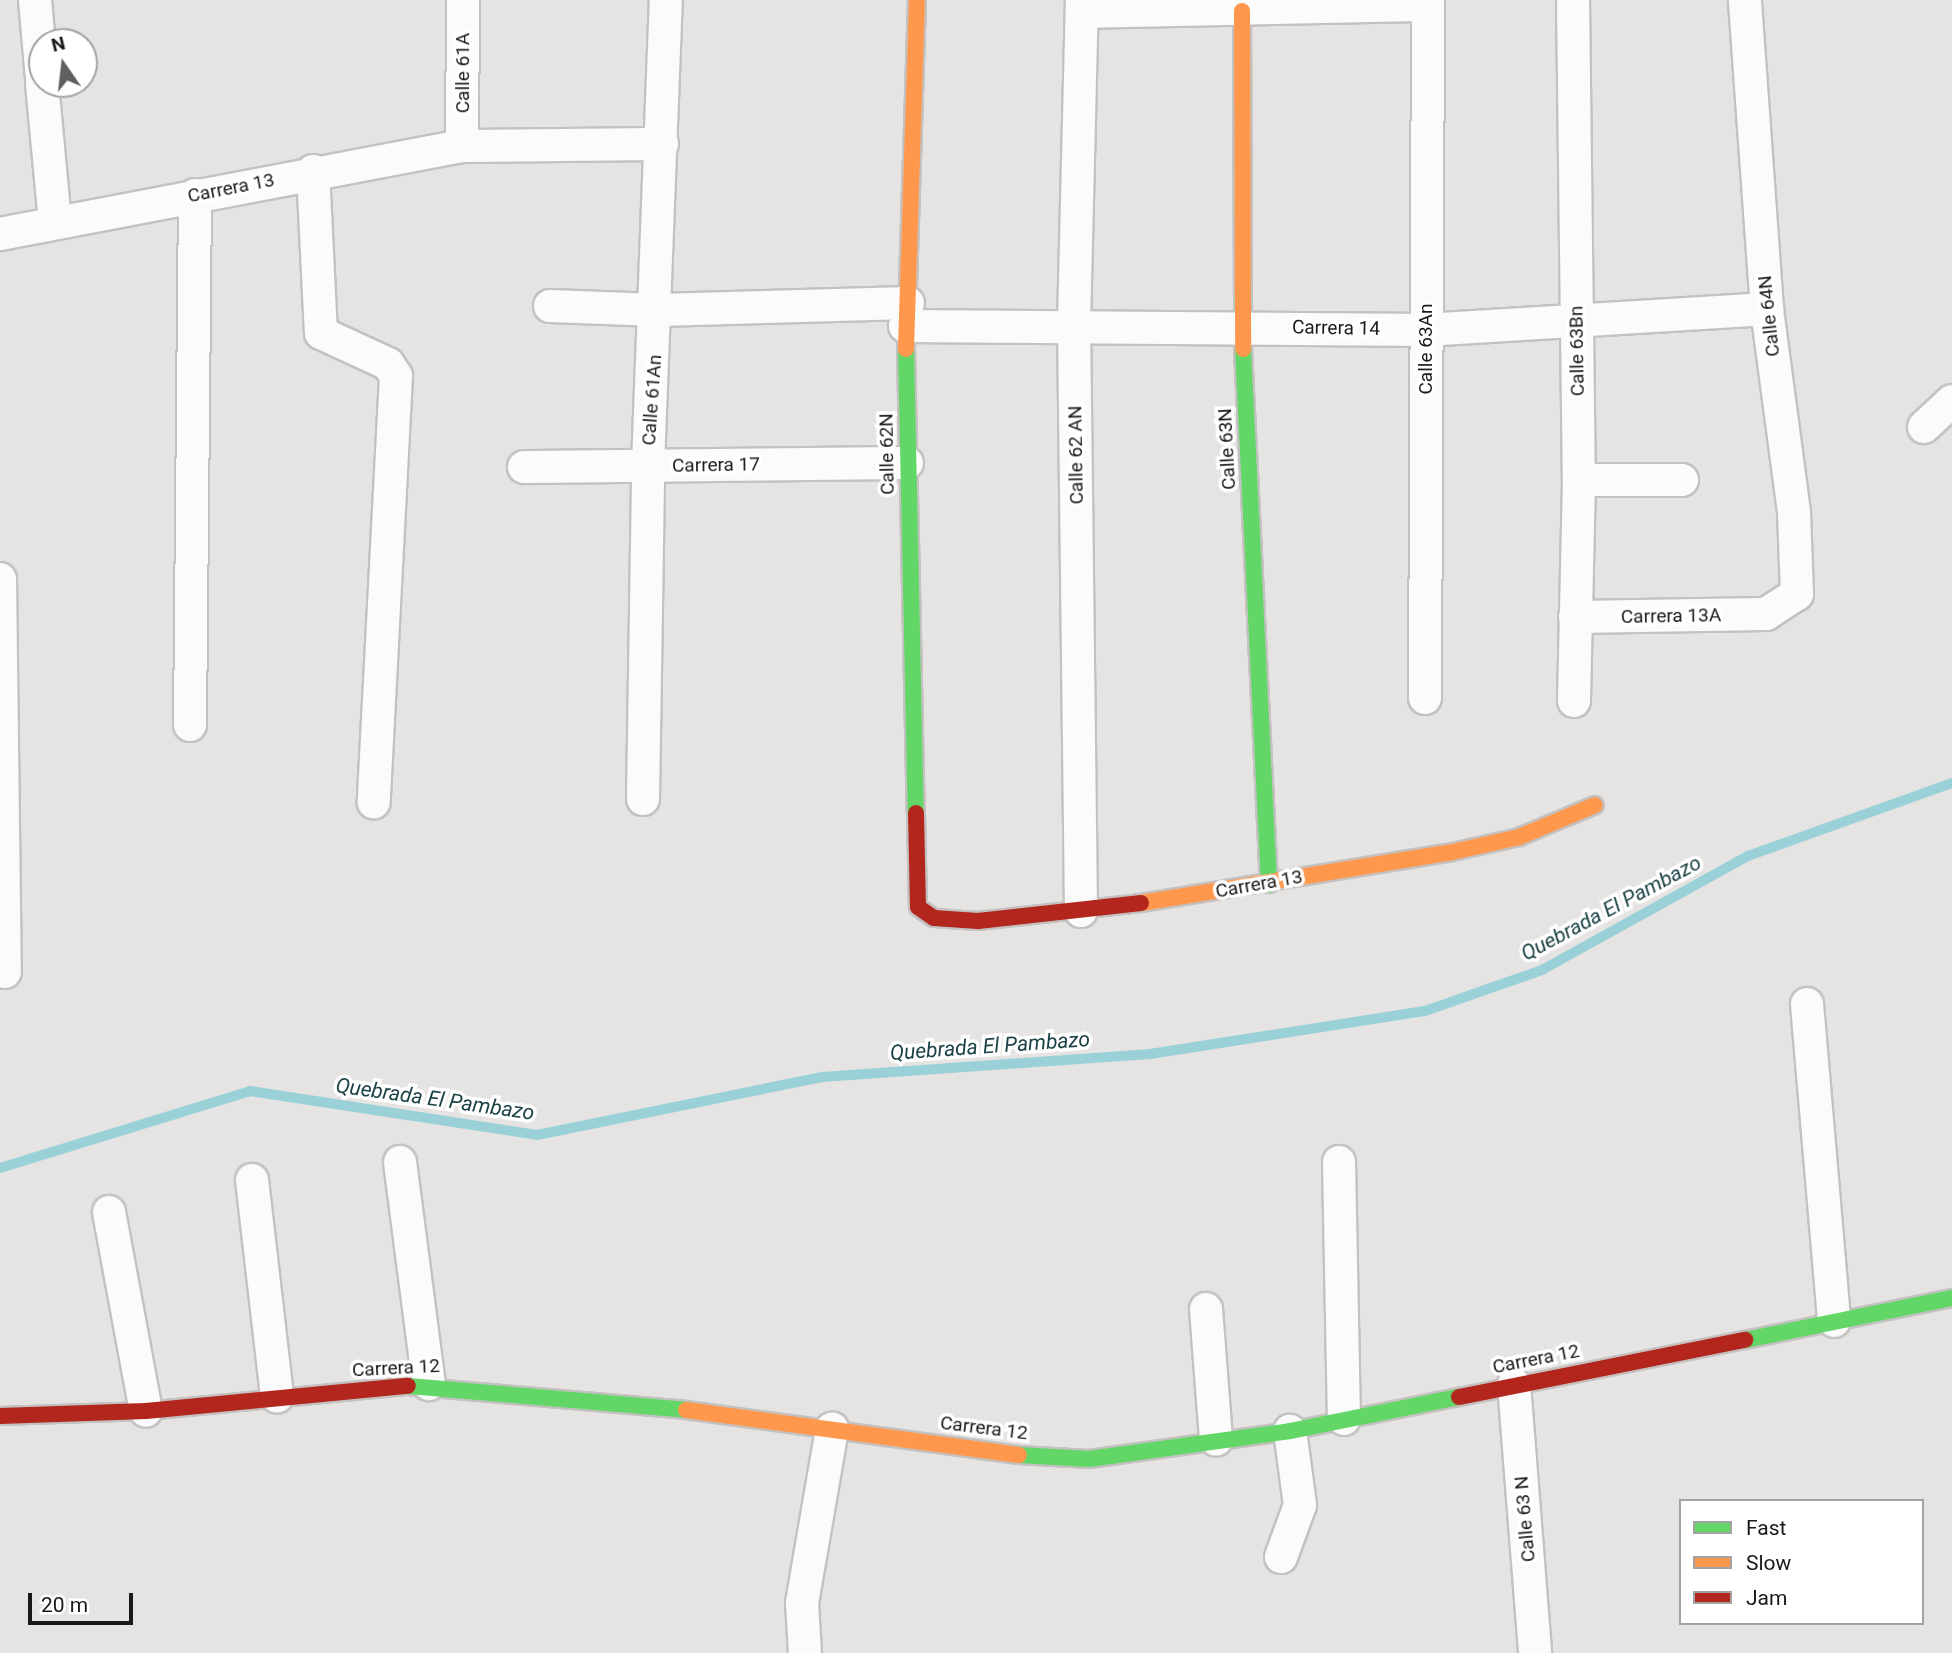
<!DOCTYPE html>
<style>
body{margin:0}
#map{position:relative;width:1952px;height:1653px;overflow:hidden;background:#e6e4e2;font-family:Roboto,sans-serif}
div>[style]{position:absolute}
.stream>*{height:10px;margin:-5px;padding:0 5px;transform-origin:5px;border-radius:5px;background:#9ad1d8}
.roads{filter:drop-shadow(2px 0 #c4c2c1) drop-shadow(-2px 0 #c4c2c1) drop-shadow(0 2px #c4c2c1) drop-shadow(0 -2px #c4c2c1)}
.street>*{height:32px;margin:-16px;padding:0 16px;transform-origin:16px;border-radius:16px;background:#fbfbfb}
.fast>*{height:16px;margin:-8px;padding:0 8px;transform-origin:8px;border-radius:8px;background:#63d668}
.slow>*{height:16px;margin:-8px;padding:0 8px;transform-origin:8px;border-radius:8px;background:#ff974d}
.jam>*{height:16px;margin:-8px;padding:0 8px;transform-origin:8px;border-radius:8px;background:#b3261e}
span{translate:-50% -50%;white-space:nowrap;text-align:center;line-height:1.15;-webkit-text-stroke:7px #fff;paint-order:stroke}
.street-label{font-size:19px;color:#1b1918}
.water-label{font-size:21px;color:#1b4246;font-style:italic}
.legend{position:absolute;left:1679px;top:1499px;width:245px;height:126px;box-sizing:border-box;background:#fff;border:2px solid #a4a3a3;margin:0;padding:9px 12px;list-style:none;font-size:21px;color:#1b1918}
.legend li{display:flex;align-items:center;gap:14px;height:35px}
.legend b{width:35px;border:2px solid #a4a3a3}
.north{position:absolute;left:28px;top:28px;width:70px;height:70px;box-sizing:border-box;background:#fff;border:2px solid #a4a3a3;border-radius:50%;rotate:346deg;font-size:19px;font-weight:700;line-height:28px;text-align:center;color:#1b1918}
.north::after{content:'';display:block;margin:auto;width:24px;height:32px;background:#62605f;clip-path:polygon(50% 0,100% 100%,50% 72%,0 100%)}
.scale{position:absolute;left:28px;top:1593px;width:105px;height:32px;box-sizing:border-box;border:4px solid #1b1918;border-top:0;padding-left:9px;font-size:21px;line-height:24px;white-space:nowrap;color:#1b1918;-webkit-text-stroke:5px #fff;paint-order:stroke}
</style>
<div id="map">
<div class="stream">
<div style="left:0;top:1168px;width:262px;rotate:-17.1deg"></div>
<div style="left:250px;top:1091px;width:290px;rotate:8.7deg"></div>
<div style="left:537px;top:1135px;width:291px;rotate:-11.5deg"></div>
<div style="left:822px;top:1077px;width:329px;rotate:-4deg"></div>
<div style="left:1150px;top:1054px;width:278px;rotate:-8.9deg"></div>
<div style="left:1425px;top:1011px;width:124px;rotate:-19.3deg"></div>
<div style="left:1542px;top:970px;width:235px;rotate:-29deg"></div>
<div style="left:1748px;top:856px;width:217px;rotate:-19.7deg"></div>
</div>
<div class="roads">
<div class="street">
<div style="left:35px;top:0;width:79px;rotate:84.9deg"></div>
<div style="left:1573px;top:0;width:480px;rotate:89.3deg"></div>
<div style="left:1579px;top:480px;width:221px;rotate:91.3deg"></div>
<div style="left:1082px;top:12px;width:346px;rotate:-1.2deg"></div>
<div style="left:42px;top:84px;width:139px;rotate:84.6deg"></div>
<div style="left:462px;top:146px;width:146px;rotate:-89.6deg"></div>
<div style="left:313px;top:171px;width:162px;rotate:87.2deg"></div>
<div style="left:321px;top:333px;width:74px;rotate:24.8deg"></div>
<div style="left:388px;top:364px;width:14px;rotate:56deg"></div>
<div style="left:396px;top:376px;width:427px;rotate:93deg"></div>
<div style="left:0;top:234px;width:470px;rotate:-10.8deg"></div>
<div style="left:462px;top:146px;width:200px;rotate:-0.6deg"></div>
<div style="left:550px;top:306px;width:108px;rotate:2.1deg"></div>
<div style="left:658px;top:310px;width:250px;rotate:-1.6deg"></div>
<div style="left:905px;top:326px;width:520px;rotate:0.44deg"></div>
<div style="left:1425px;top:330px;width:343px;rotate:-3.5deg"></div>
<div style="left:1924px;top:427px;width:38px;rotate:-43deg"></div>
<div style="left:524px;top:467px;width:383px;rotate:-0.6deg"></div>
<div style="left:1579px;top:480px;width:103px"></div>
<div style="left:0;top:579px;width:393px;rotate:89.3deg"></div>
<div style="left:1575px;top:617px;width:191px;rotate:-0.9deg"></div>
<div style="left:1766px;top:614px;width:37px;rotate:-33deg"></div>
<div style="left:1797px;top:594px;width:82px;rotate:-92.1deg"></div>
<div style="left:1794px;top:512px;width:205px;rotate:-97.6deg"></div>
<div style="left:1767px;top:309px;width:310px;rotate:-94.1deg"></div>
<div style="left:1425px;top:698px;width:698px;rotate:-89.75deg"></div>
<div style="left:190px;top:725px;width:530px;rotate:-89.46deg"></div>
<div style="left:643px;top:799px;width:334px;rotate:-89.1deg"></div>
<div style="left:648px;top:465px;width:465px;rotate:-87.8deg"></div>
<div style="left:1081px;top:911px;width:587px;rotate:-90.68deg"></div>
<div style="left:1074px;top:324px;width:324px;rotate:-88.6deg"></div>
<div style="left:1807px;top:1004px;width:318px;rotate:85.1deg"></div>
<div style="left:400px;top:1162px;width:224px;rotate:82.6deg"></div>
<div style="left:1339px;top:1162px;width:257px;rotate:88.9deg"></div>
<div style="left:252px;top:1180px;width:218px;rotate:83.4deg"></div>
<div style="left:109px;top:1212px;width:202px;rotate:79.5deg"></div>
<div style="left:1206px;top:1309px;width:131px;rotate:85.6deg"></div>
<div style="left:1514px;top:1384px;width:270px;rotate:85.5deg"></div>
<div style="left:1281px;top:1557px;width:55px;rotate:-69.9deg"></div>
<div style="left:1300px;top:1505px;width:75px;rotate:-97.7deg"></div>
<div style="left:805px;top:1653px;width:50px;rotate:-93.4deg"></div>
<div style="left:802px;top:1603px;width:177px;rotate:-80.2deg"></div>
</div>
<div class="fast">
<div style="left:906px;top:349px;width:464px;rotate:88.8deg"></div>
<div style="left:1243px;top:349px;width:536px;rotate:87.22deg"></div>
<div style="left:1745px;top:1340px;width:211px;rotate:-11.5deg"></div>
<div style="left:408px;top:1386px;width:279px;rotate:4.9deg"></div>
<div style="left:1019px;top:1455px;width:70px;rotate:3.3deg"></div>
<div style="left:1089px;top:1459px;width:203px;rotate:-7.9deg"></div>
<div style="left:1290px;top:1431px;width:172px;rotate:-11.4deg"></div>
</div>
<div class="slow">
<div style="left:1242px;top:11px;width:338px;rotate:89.8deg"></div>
<div style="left:906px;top:349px;width:349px;rotate:-88.2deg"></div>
<div style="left:1141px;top:903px;width:311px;rotate:-9.3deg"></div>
<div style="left:1448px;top:853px;width:73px;rotate:-12.7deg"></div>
<div style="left:1519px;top:837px;width:82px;rotate:-22.8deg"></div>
<div style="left:686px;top:1410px;width:336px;rotate:7.7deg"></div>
</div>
<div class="jam">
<div style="left:916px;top:813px;width:94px;rotate:88.8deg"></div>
<div style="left:918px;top:907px;width:19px;rotate:35deg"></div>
<div style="left:934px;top:918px;width:44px;rotate:3.9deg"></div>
<div style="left:978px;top:921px;width:164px;rotate:-6.3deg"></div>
<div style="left:1459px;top:1397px;width:292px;rotate:-11.3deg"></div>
<div style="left:0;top:1416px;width:146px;rotate:-2deg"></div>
<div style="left:146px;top:1411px;width:263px;rotate:-5.5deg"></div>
</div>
</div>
<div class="street-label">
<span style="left:463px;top:73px;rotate:-90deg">Calle 61A</span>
<span style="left:231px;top:188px;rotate:-11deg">Carrera 13</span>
<span style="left:1769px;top:316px;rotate:-96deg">Calle 64N</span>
<span style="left:1336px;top:328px;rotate:1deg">Carrera 14</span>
<span style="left:1426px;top:349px;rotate:-90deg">Calle 63An</span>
<span style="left:1577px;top:351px;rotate:-91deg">Calle 63Bn</span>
<span style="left:652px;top:400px;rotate:-86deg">Calle 61An</span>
<span style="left:1227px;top:449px;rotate:-93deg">Calle 63N</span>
<span style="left:887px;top:454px;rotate:-91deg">Calle 62N</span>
<span style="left:1076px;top:455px;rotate:-91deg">Calle 62 AN</span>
<span style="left:716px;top:465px;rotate:-1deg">Carrera 17</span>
<span style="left:1671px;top:616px;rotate:-1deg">Carrera 13A</span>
<span style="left:1259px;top:884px;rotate:-10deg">Carrera 13</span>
<span style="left:1536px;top:1359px;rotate:-11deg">Carrera 12</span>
<span style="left:396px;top:1368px;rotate:-3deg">Carrera 12</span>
<span style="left:984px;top:1428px;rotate:7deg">Carrera 12</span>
<span style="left:1525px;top:1519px;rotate:-95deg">Calle 63 N</span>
</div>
<div class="water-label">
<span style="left:1611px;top:908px;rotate:-28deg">Quebrada El Pambazo</span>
<span style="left:990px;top:1046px;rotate:-4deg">Quebrada El Pambazo</span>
<span style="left:435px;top:1099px;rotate:8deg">Quebrada El Pambazo</span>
</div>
<ul class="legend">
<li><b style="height:9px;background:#63d668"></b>Fast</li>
<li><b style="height:9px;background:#ff974d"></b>Slow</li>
<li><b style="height:9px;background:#b3261e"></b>Jam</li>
</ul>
<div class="north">N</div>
<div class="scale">20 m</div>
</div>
